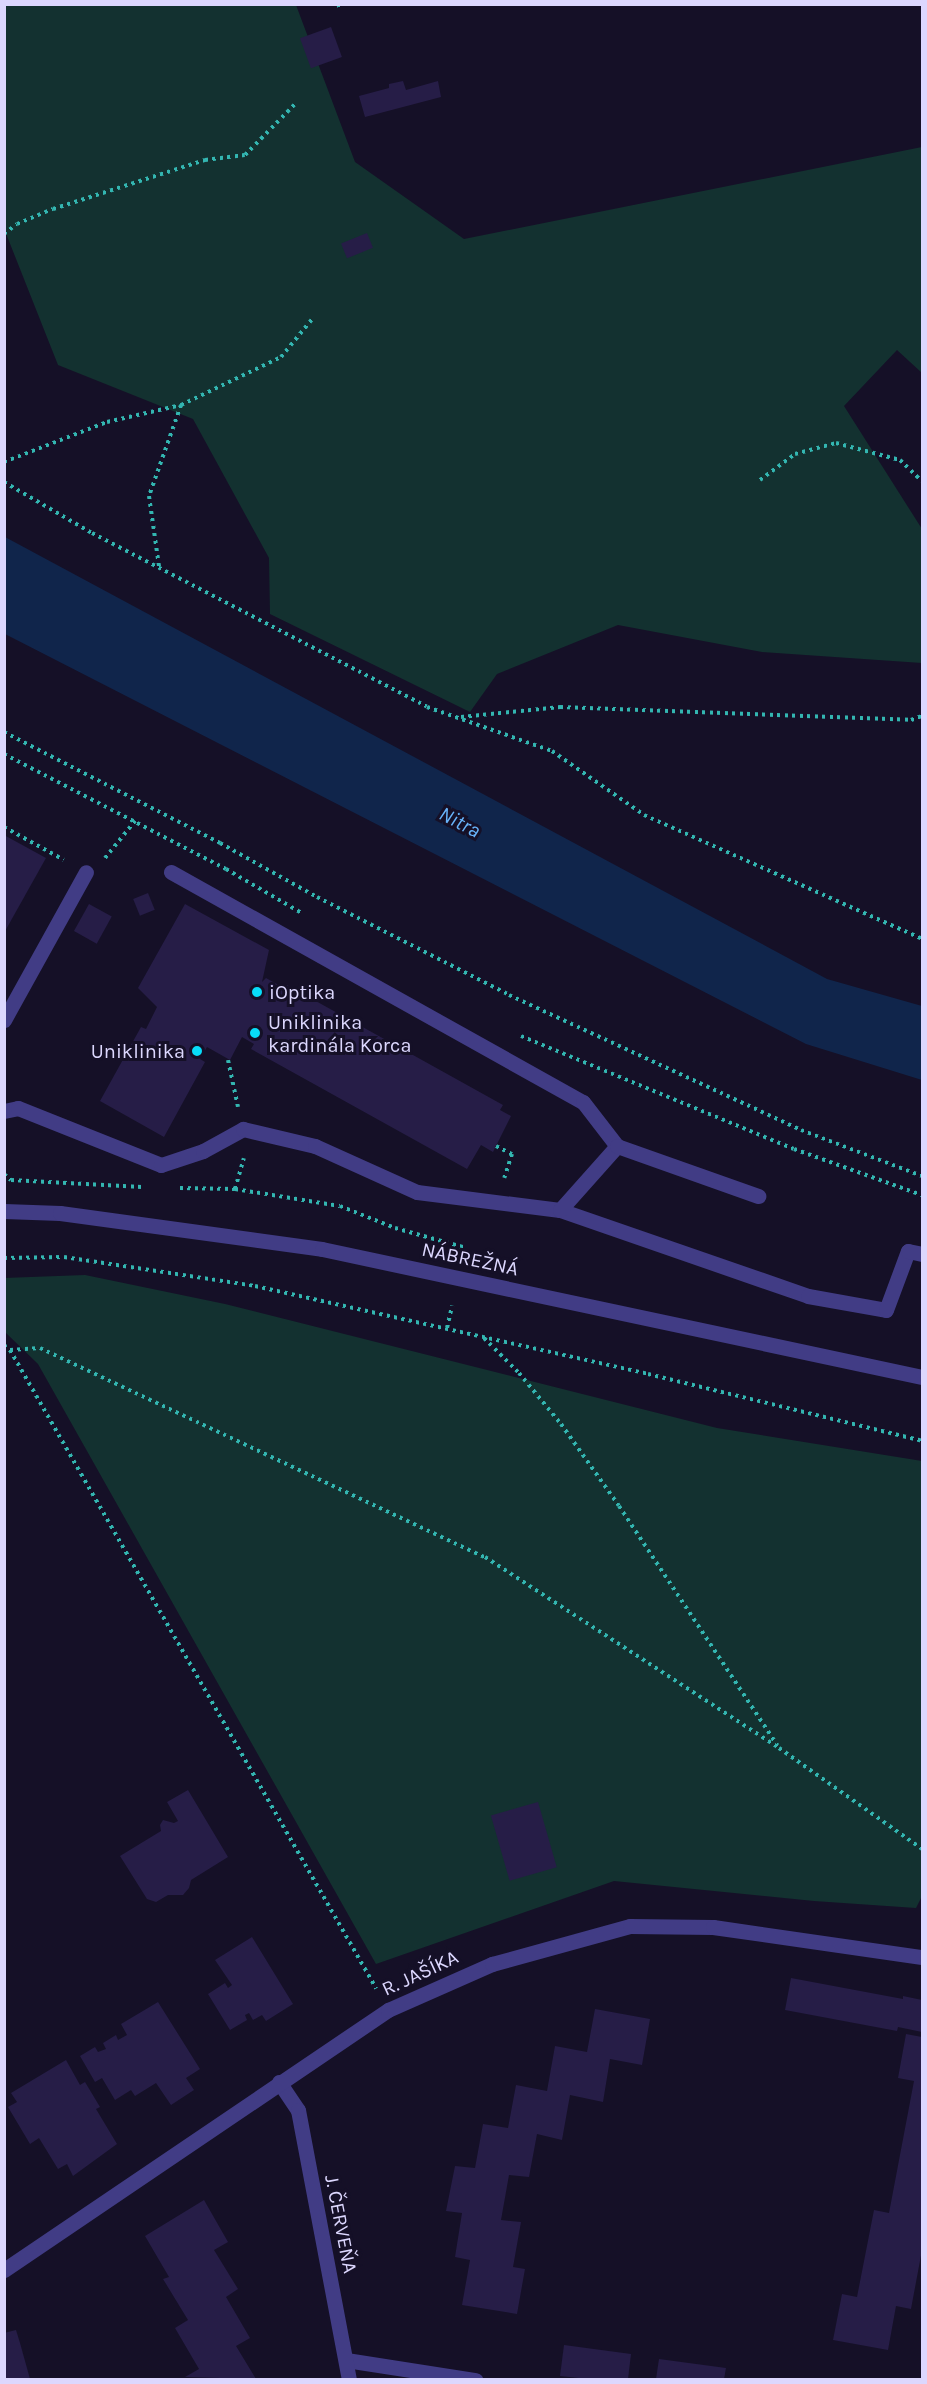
<!DOCTYPE html>
<meta charset="utf-8">
<style>
body{margin:0}
#map{position:relative;width:927px;height:2384px;overflow:hidden;background:#151027;font-family:Karla,sans-serif}
div>[style]{position:absolute}
.green>*{inset:0;background:#133130}
.water>*{inset:0;background:#10254b}
.building>*{inset:0;background:#261d47;transform-origin:0 0}
.path>*{height:4px;margin-top:-2px;transform-origin:0;background:repeating-linear-gradient(90deg,#33b6b1 0 3px,transparent 0 7.5px)}
.service>*{height:15px;margin:-7.5px;padding:0 7.5px;transform-origin:7.5px;border-radius:7.5px;background:#413c85}
.minor>*{height:15px;margin:-7.5px;padding:0 7.5px;transform-origin:7.5px;border-radius:7.5px;background:#413c85}
.dots>*{width:16px;height:16px;translate:-50% -50%;box-sizing:border-box;border:3px solid #151027;border-radius:50%}
span{translate:-50% -50%;white-space:nowrap;text-align:center;line-height:1.15;-webkit-text-stroke:6px #151027;paint-order:stroke}
.poi-label{font-size:20px;color:#dcd7fe}
.left{translate:0 -50%;text-align:left}
.right{translate:-100% -50%;text-align:right}
.street-label{font-size:20px;color:#dcd7fe}
.water-label{font-size:21px;color:#68b4fb;font-style:italic}
.frame{position:absolute;inset:0;border:6px solid #dcd7fe;pointer-events:none}
</style>
<div id="map">
<div class="green">
<div style="clip-path:polygon(5px 5px,296px 5px,355px 162px,464px 239px,922px 147px,922px 373px,897px 350px,844px 406px,922px 529px,922px 663px,762px 652px,618px 625px,497px 674px,470px 712px,270px 614px,269px 558px,193px 419px,58px 365px,5px 231px)"></div>
<div style="clip-path:polygon(85px 1275px,225px 1304px,717px 1428px,922px 1461px,922px 1896px,916px 1908px,814px 1901px,614px 1881px,376px 1964px,38px 1364px,5px 1332px,4px 1278px)"></div>
</div>
<div class="water">
<div style="clip-path:polygon(5px 537px,827px 979px,922px 1006px,922px 1080px,806px 1044px,5px 634px)"></div>
</div>
<div class="building">
<div style="left:331px;top:27px;width:32px;height:33px;rotate:70deg"></div>
<div style="clip-path:polygon(403px 81px,406px 90px,438px 81px,441px 97px,365px 117px,359px 96px,389px 88px,389px 84px)"></div>
<div style="left:367px;top:233px;width:16px;height:28px;rotate:68deg"></div>
<div style="clip-path:polygon(4px 835px,46px 858px,4px 933px)"></div>
<div style="left:148px;top:893px;width:18px;height:16px;rotate:68deg"></div>
<div style="left:89px;top:904px;width:26px;height:31px;rotate:29deg"></div>
<div style="clip-path:polygon(185px 904px,269px 950px,262px 982px,266px 978px,284px 988px,287px 985px,503px 1105px,500px 1110px,511px 1116px,493px 1152px,481px 1145px,467px 1169px,251px 1049px,254px 1044px,242px 1037px,230px 1060px,207px 1047px,200px 1059px,205px 1062px,164px 1137px,100px 1101px,141px 1027px,146px 1029px,157px 1007px,138px 988px)"></div>
<div style="clip-path:polygon(188px 1790px,228px 1857px,191px 1880px,189px 1888px,183px 1895px,168px 1895px,156px 1902px,147px 1899px,120px 1856px,161px 1831px,160px 1825px,163px 1820px,174px 1823px,178px 1821px,167px 1802px)"></div>
<div style="left:538px;top:1802px;width:68px;height:49px;rotate:74deg"></div>
<div style="clip-path:polygon(252px 1937px,293px 2004px,266px 2021px,262px 2015px,253px 2020px,249px 2013px,245px 2015px,247px 2020px,230px 2030px,208px 1994px,225px 1983px,228px 1988px,232px 1985px,215px 1960px)"></div>
<div style="clip-path:polygon(791px 1978px,903px 1999px,903px 1996px,922px 2000px,922px 2032px,898px 2027px,897px 2031px,785px 2010px)"></div>
<div style="clip-path:polygon(158px 2002px,200px 2069px,186px 2078px,194px 2090px,171px 2105px,156px 2083px,135px 2096px,131px 2090px,115px 2100px,102px 2078px,95px 2082px,80px 2056px,95px 2047px,98px 2052px,106px 2049px,103px 2043px,116px 2035px,118px 2040px,127px 2035px,121px 2024px)"></div>
<div style="clip-path:polygon(595px 2009px,650px 2019px,642px 2065px,610px 2059px,603px 2102px,570px 2095px,562px 2140px,537px 2134px,529px 2177px,509px 2175px,501px 2220px,521px 2222px,513px 2267px,525px 2269px,517px 2314px,462px 2305px,470px 2260px,455px 2257px,462px 2213px,446px 2211px,455px 2166px,475px 2168px,483px 2124px,508px 2128px,516px 2085px,547px 2091px,555px 2046px,587px 2052px)"></div>
<div style="clip-path:polygon(906px 2034px,922px 2037px,922px 2250px,911px 2309px,896px 2306px,888px 2350px,833px 2340px,842px 2294px,857px 2297px,874px 2210px,889px 2213px,914px 2081px,898px 2078px)"></div>
<div style="clip-path:polygon(66px 2060px,80px 2085px,85px 2082px,100px 2107px,96px 2109px,117px 2144px,73px 2176px,67px 2164px,58px 2169px,39px 2138px,30px 2144px,8px 2107px,17px 2102px,11px 2093px)"></div>
<div style="clip-path:polygon(204px 2200px,228px 2242px,214px 2250px,238px 2289px,226px 2297px,250px 2338px,236px 2346px,256px 2379px,185px 2377px,199px 2369px,175px 2328px,188px 2320px,163px 2279px,169px 2277px,145px 2236px)"></div>
<div style="clip-path:polygon(16px 2330px,20px 2343px,30px 2379px,4px 2379px,4px 2333px)"></div>
<div style="clip-path:polygon(564px 2345px,631px 2354px,628px 2379px,588px 2379px,560px 2376px)"></div>
<div style="clip-path:polygon(659px 2359px,726px 2368px,724px 2379px,656px 2379px)"></div>
</div>
<div class="path">
<div style="left:338px;top:4px;width:7px;rotate:63deg"></div>
<div style="left:4px;top:234px;width:16px;rotate:-38deg"></div>
<div style="left:17px;top:224px;width:39px;rotate:-23deg"></div>
<div style="left:53px;top:209px;width:160px;rotate:-17.9deg"></div>
<div style="left:205px;top:160px;width:40px;rotate:-7.1deg"></div>
<div style="left:245px;top:155px;width:74px;rotate:-45.5deg"></div>
<div style="left:181px;top:405px;width:111px;rotate:-25.6deg"></div>
<div style="left:281px;top:357px;width:50px;rotate:-50.6deg"></div>
<div style="left:4px;top:462px;width:110px;rotate:-21.2deg"></div>
<div style="left:107px;top:422px;width:76px;rotate:-12.9deg"></div>
<div style="left:181px;top:405px;width:96px;rotate:109.4deg"></div>
<div style="left:149px;top:496px;width:71px;rotate:81.9deg"></div>
<div style="left:760px;top:480px;width:44px;rotate:-36.6deg"></div>
<div style="left:795px;top:454px;width:42px;rotate:-15deg"></div>
<div style="left:836px;top:443px;width:66px;rotate:14.9deg"></div>
<div style="left:900px;top:460px;width:30px;rotate:44deg"></div>
<div style="left:4px;top:482px;width:102px;rotate:30.1deg"></div>
<div style="left:92px;top:533px;width:377px;rotate:27.4deg"></div>
<div style="left:427px;top:707px;width:133px;rotate:19.4deg"></div>
<div style="left:552px;top:751px;width:112px;rotate:34.8deg"></div>
<div style="left:644px;top:815px;width:304px;rotate:24deg"></div>
<div style="left:461px;top:717px;width:100px;rotate:-5.8deg"></div>
<div style="left:560px;top:707px;width:351px;rotate:2.1deg"></div>
<div style="left:911px;top:720px;width:12px;rotate:-20deg"></div>
<div style="left:4px;top:732px;width:243px;rotate:27.2deg"></div>
<div style="left:220px;top:843px;width:111px;rotate:29.1deg"></div>
<div style="left:317px;top:897px;width:216px;rotate:27deg"></div>
<div style="left:509px;top:995px;width:322px;rotate:24.8deg"></div>
<div style="left:801px;top:1130px;width:129px;rotate:20.8deg"></div>
<div style="left:4px;top:754px;width:250px;rotate:27.4deg"></div>
<div style="left:226px;top:869px;width:86px;rotate:30.2deg"></div>
<div style="left:4px;top:827px;width:68px;rotate:28.8deg"></div>
<div style="left:105px;top:858px;width:48px;rotate:-51deg"></div>
<div style="left:521px;top:1036px;width:295px;rotate:22.5deg"></div>
<div style="left:794px;top:1149px;width:136px;rotate:19.8deg"></div>
<div style="left:228px;top:1060px;width:48px;rotate:78deg"></div>
<div style="left:496px;top:1146px;width:18px;rotate:27deg"></div>
<div style="left:512px;top:1154px;width:25px;rotate:108deg"></div>
<div style="left:4px;top:1174px;width:9px;rotate:41deg"></div>
<div style="left:11px;top:1180px;width:131px;rotate:3.1deg"></div>
<div style="left:180px;top:1188px;width:55px;rotate:1deg"></div>
<div style="left:235px;top:1189px;width:106px;rotate:9.2deg"></div>
<div style="left:340px;top:1206px;width:59px;rotate:21.8deg"></div>
<div style="left:395px;top:1228px;width:74px;rotate:15.7deg"></div>
<div style="left:235px;top:1189px;width:32px;rotate:-74deg"></div>
<div style="left:4px;top:1258px;width:60px;rotate:-1deg"></div>
<div style="left:64px;top:1257px;width:193px;rotate:8.6deg"></div>
<div style="left:255px;top:1286px;width:403px;rotate:12.6deg"></div>
<div style="left:648px;top:1374px;width:282px;rotate:13.7deg"></div>
<div style="left:447px;top:1328px;width:23px;rotate:-77deg"></div>
<div style="left:484px;top:1338px;width:49px;rotate:45deg"></div>
<div style="left:519px;top:1373px;width:66px;rotate:50.5deg"></div>
<div style="left:561px;top:1424px;width:100px;rotate:54.7deg"></div>
<div style="left:619px;top:1506px;width:287px;rotate:56.5deg"></div>
<div style="left:4px;top:1345px;width:8px;rotate:40deg"></div>
<div style="left:10px;top:1350px;width:736px;rotate:60.16deg"></div>
<div style="left:10px;top:1350px;width:30px;rotate:-4deg"></div>
<div style="left:40px;top:1348px;width:492px;rotate:25.2deg"></div>
<div style="left:485px;top:1557px;width:351px;rotate:33deg"></div>
<div style="left:779px;top:1748px;width:175px;rotate:35.2deg"></div>
</div>
<div class="service">
<div style="left:171px;top:872px;width:472px;rotate:29.2deg"></div>
<div style="left:583px;top:1102px;width:56px;rotate:52.3deg"></div>
<div style="left:4px;top:1020px;width:169px;rotate:-61deg"></div>
<div style="left:4px;top:1111px;width:14px;rotate:-12deg"></div>
<div style="left:18px;top:1108px;width:154px;rotate:21.7deg"></div>
<div style="left:161px;top:1165px;width:44px;rotate:-18.4deg"></div>
<div style="left:203px;top:1151px;width:46px;rotate:-28.8deg"></div>
<div style="left:243px;top:1129px;width:74px;rotate:13.3deg"></div>
<div style="left:315px;top:1146px;width:112px;rotate:24.3deg"></div>
<div style="left:417px;top:1192px;width:144px;rotate:7.2deg"></div>
<div style="left:560px;top:1210px;width:262px;rotate:19.1deg"></div>
<div style="left:808px;top:1296px;width:79px;rotate:10.2deg"></div>
<div style="left:886px;top:1310px;width:63px;rotate:-69.6deg"></div>
<div style="left:908px;top:1251px;width:14px;rotate:12deg"></div>
<div style="left:560px;top:1210px;width:86px;rotate:-48.3deg"></div>
<div style="left:617px;top:1146px;width:150px;rotate:19.5deg"></div>
<div style="left:346px;top:2360px;width:131px;rotate:8.8deg"></div>
</div>
<div class="minor">
<div style="left:4px;top:1211px;width:56px;rotate:2deg"></div>
<div style="left:60px;top:1213px;width:264px;rotate:7.8deg"></div>
<div style="left:322px;top:1249px;width:614px;rotate:12.04deg"></div>
<div style="left:279px;top:2082px;width:34px;rotate:56deg"></div>
<div style="left:298px;top:2110px;width:275px;rotate:79.3deg"></div>
<div style="left:4px;top:2270px;width:464px;rotate:-34.1deg"></div>
<div style="left:388px;top:2010px;width:114px;rotate:-23.9deg"></div>
<div style="left:492px;top:1964px;width:143px;rotate:-15.4deg"></div>
<div style="left:630px;top:1926px;width:83px;rotate:0.7deg"></div>
<div style="left:713px;top:1927px;width:211px;rotate:8.2deg"></div>
</div>
<div class="dots">
<div style="left:257px;top:992px;background:#08dcf9"></div>
<div style="left:255px;top:1033px;background:#08dcf9"></div>
<div style="left:197px;top:1051px;background:#08dcf9"></div>
</div>
<div class="poi-label">
<span class="left" style="left:269px;top:992px">iOptika</span>
<span class="left" style="left:268px;top:1034px">Uniklinika<br>kardinála Korca</span>
<span class="right" style="left:185px;top:1051px">Uniklinika</span>
</div>
<div class="street-label">
<span style="left:470px;top:1259px;rotate:12deg">NÁBREŽNÁ</span>
<span style="left:420px;top:1973px;rotate:-25deg">R. JAŠÍKA</span>
<span style="left:341px;top:2224px;rotate:79deg">J. ČERVEŇA</span>
</div>
<div class="water-label">
<span style="left:460px;top:822px;rotate:28deg">Nitra</span>
</div>
<div class="frame"></div>
</div>
